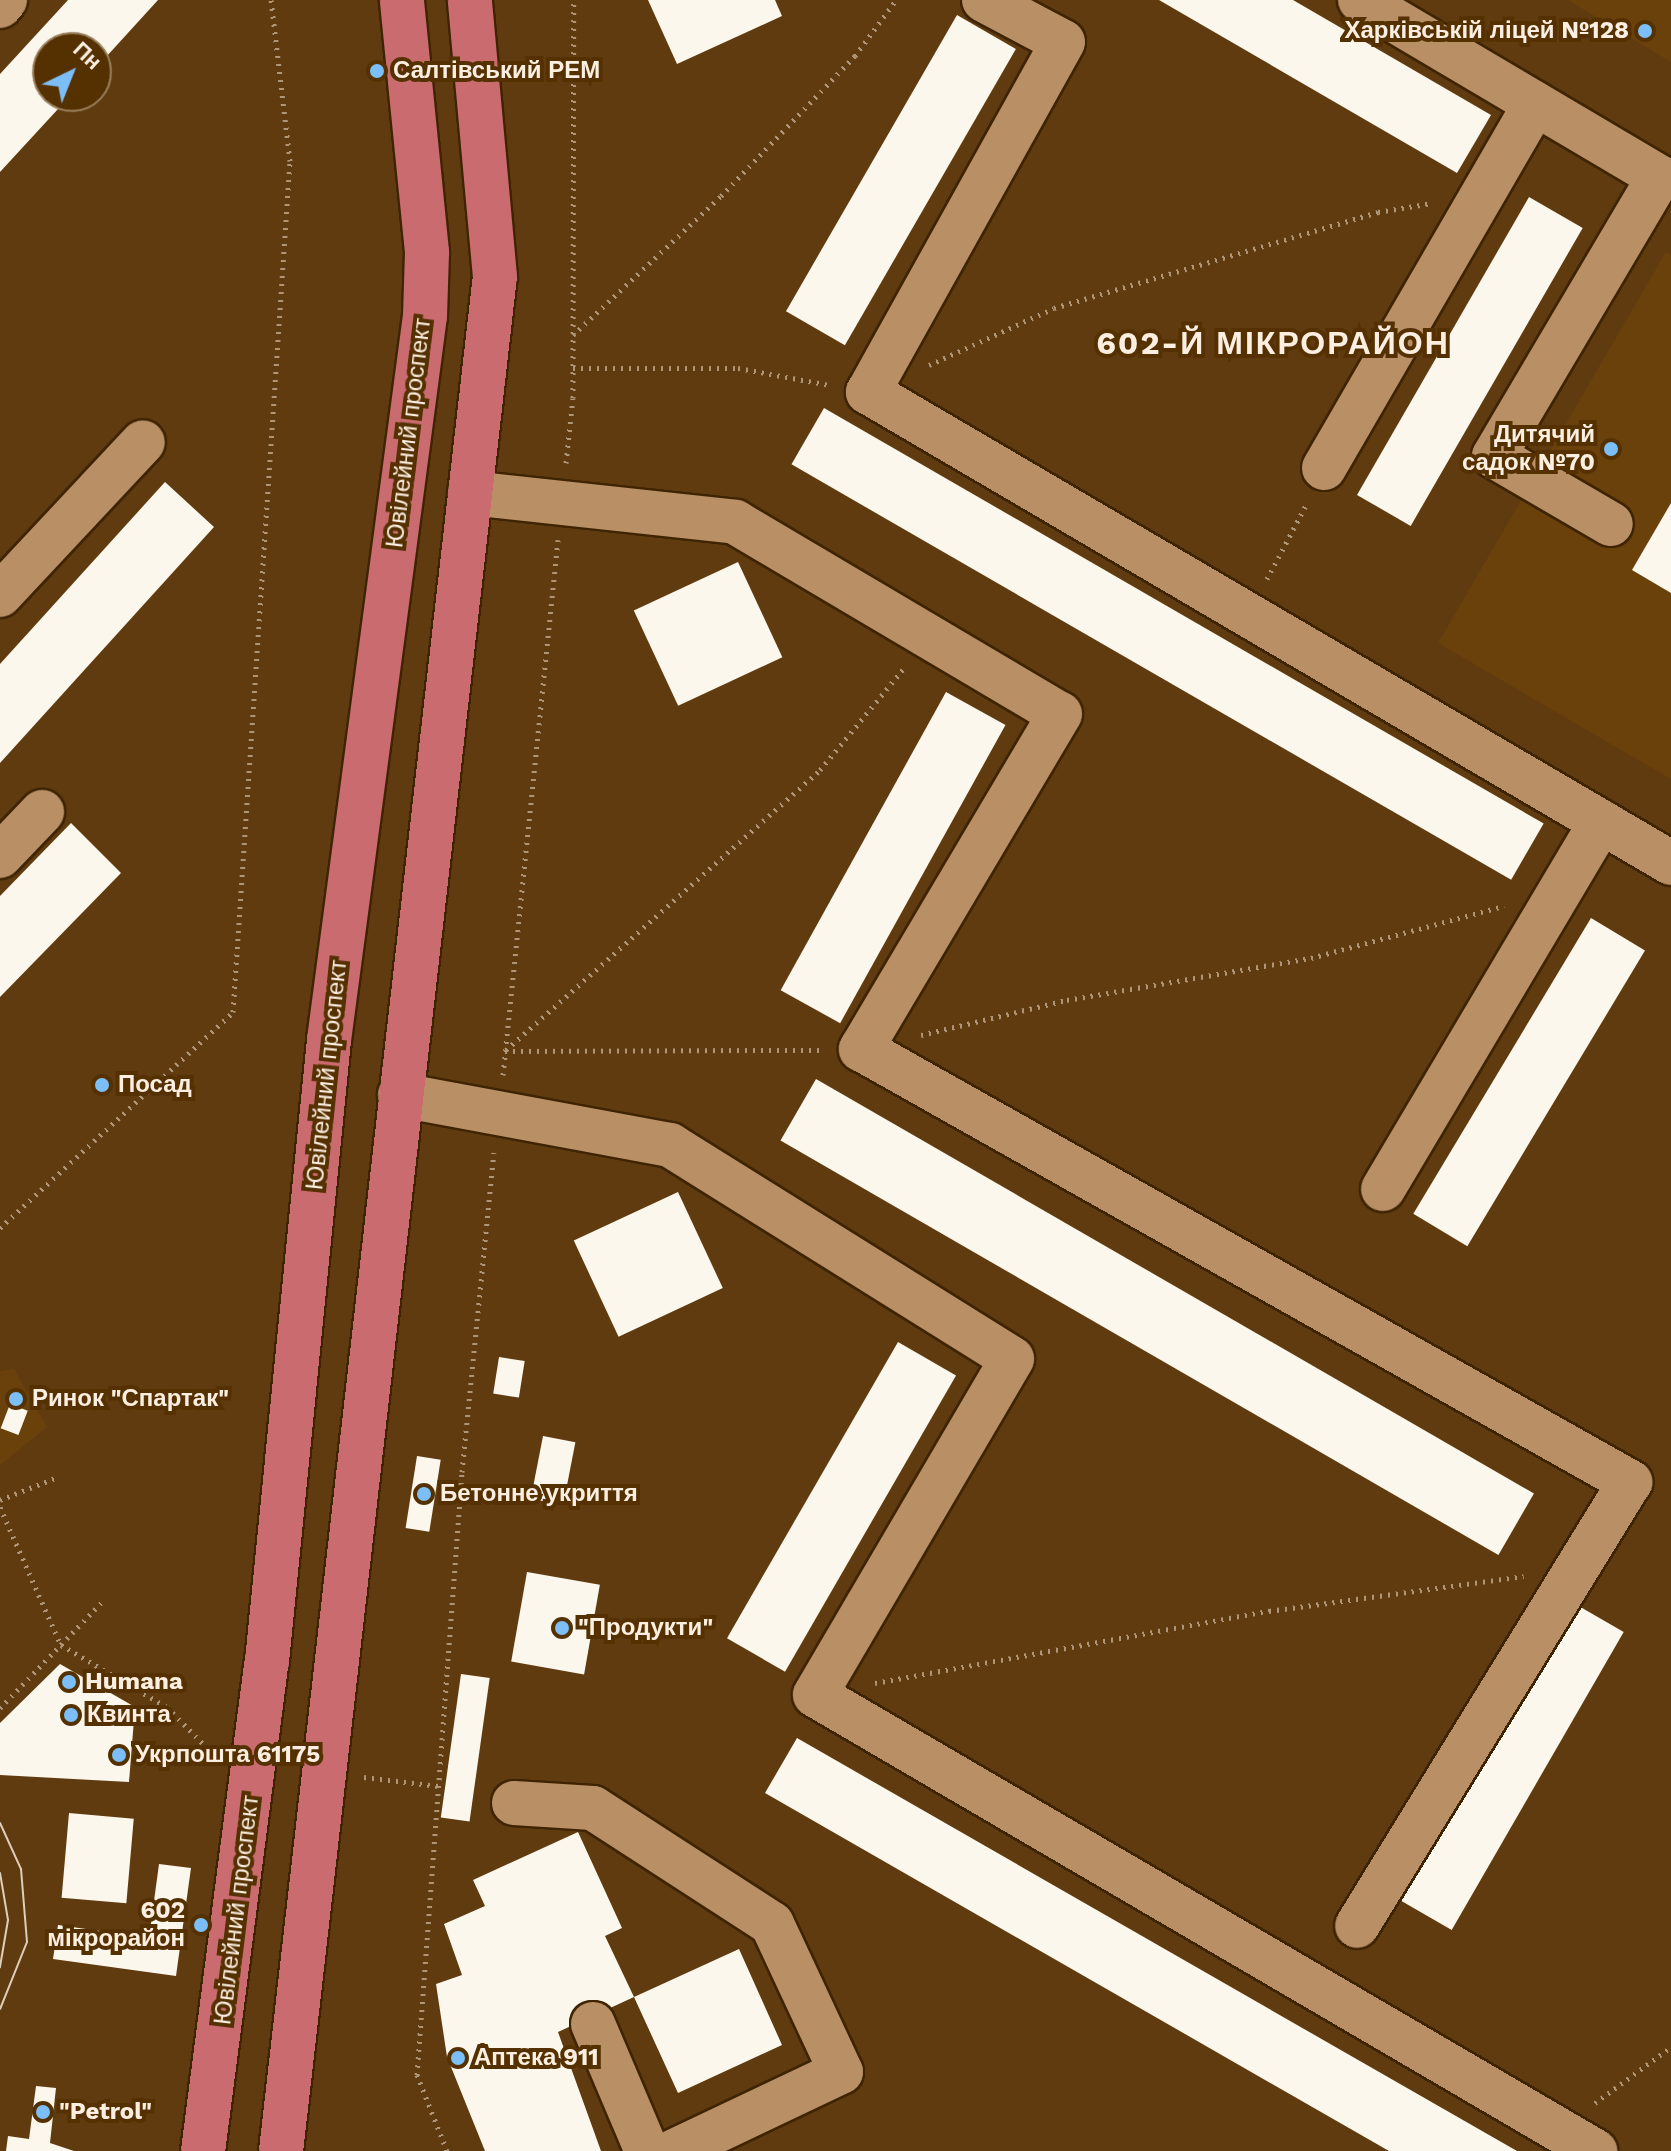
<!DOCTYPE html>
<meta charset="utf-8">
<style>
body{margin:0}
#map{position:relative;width:1671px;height:2151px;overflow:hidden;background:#603b0f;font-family:"Work Sans",sans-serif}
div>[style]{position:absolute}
.built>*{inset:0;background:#6b410b}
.building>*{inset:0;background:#fcf7ec;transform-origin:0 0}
.path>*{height:5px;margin-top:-2.5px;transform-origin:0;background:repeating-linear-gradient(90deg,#af9679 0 2px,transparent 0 8px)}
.roads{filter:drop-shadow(2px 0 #3f2403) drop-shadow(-2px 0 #3f2403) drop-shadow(0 2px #3f2403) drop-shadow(0 -2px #3f2403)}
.minor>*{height:44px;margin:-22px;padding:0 22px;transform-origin:22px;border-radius:22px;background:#b98f65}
.major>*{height:44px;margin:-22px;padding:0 22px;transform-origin:22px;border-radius:22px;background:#ca6b70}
.tram>*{height:2px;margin:-1px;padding:0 1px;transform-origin:1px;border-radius:1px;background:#e0cebc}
.dots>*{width:22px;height:22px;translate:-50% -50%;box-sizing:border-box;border:4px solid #553101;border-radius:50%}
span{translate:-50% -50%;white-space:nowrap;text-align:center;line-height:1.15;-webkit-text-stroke:8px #553101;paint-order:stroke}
.poi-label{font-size:24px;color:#fceee1;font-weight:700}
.right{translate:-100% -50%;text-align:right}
.left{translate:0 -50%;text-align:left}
.street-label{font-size:24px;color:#fceee1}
.district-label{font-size:32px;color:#fceee1;font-weight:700;letter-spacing:2px}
.north{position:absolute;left:32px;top:32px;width:80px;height:80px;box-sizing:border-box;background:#553101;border:2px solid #987d5b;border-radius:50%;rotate:43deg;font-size:22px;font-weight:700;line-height:32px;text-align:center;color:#fceee1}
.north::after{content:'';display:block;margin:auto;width:28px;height:36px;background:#7bbef8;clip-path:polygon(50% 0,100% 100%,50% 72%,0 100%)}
</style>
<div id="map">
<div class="built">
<div style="clip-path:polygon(1568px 0,1671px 0,1671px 62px)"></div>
<div style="clip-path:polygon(1666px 252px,1671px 255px,1671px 779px,1438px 643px)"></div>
<div style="clip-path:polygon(14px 1369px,47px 1427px,0 1465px,0 1371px)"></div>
</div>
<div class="building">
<div style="clip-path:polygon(68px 0,158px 0,96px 68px,96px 48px,48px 48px,48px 96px,70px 96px,0 172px,0 74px)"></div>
<div style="clip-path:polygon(648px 0,775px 0,782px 16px,677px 64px)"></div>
<div style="clip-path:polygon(1159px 0,1293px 0,1491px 115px,1457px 173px)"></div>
<div style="left:957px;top:15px;width:68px;height:342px;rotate:30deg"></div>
<div style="left:1529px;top:197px;width:62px;height:344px;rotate:30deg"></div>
<div style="left:824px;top:408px;width:831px;height:65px;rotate:30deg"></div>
<div style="clip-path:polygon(165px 482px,214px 527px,0 763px,0 664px)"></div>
<div style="clip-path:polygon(1671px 503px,1671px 593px,1632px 570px)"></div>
<div style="left:738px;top:562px;width:105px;height:115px;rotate:65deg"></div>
<div style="left:946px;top:692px;width:68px;height:341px;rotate:29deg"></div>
<div style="clip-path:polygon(71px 823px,121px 873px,0 997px,0 896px)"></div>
<div style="left:1591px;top:918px;width:63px;height:345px;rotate:31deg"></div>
<div style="left:816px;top:1079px;width:829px;height:71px;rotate:30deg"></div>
<div style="left:678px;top:1192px;width:106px;height:115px;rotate:65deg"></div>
<div style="left:898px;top:1342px;width:67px;height:342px;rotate:30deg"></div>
<div style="left:499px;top:1357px;width:26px;height:37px;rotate:9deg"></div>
<div style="left:10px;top:1404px;width:19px;height:26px;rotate:21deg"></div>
<div style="left:543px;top:1436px;width:33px;height:64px;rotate:11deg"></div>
<div style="left:417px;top:1456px;width:24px;height:73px;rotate:9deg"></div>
<div style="left:527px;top:1572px;width:74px;height:91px;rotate:10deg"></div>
<div style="left:1570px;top:1601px;width:62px;height:344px;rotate:30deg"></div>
<div style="clip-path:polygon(60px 1664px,135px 1707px,129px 1782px,0 1775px,0 1723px)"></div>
<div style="left:461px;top:1674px;width:29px;height:145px;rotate:8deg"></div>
<div style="clip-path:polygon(797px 1738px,1332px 2045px,1517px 2151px,1389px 2151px,765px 1793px)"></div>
<div style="left:69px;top:1813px;width:65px;height:85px;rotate:5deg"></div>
<div style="clip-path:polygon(578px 1832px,622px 1928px,605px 1936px,634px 1997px,739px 1949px,782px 2045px,678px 2093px,634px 1997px,558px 2032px,601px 2151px,485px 2151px,447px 2057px,436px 1984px,462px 1975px,444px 1924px,485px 1906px,473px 1880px)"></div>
<div style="clip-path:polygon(159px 1864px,191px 1868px,176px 1976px,53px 1959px,58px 1925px,149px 1938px)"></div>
<div style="clip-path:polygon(36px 2086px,56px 2088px,50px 2143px,74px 2151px,6px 2151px,8px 2136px,29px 2139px)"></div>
</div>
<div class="path">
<div style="left:573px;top:335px;width:203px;rotate:-43.2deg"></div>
<div style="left:721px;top:196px;width:194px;rotate:-46.3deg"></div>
<div style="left:855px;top:56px;width:69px;rotate:-53.8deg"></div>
<div style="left:929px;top:365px;width:137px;rotate:-24.5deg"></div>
<div style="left:1054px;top:308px;width:338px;rotate:-16.5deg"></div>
<div style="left:1378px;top:212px;width:55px;rotate:-9.5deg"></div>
<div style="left:573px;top:368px;width:165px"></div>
<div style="left:738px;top:368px;width:94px;rotate:10.5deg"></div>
<div style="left:566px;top:463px;width:65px;rotate:-83.9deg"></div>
<div style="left:573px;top:398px;width:398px;rotate:-89.9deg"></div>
<div style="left:1267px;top:579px;width:86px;rotate:-62.2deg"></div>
<div style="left:921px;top:1035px;width:150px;rotate:-13.5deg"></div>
<div style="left:1067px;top:1000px;width:248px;rotate:-9.8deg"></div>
<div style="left:1311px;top:958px;width:200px;rotate:-15.1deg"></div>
<div style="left:506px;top:1050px;width:421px;rotate:-41.7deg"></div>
<div style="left:820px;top:770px;width:134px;rotate:-50.5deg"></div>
<div style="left:505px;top:1051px;width:319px;rotate:-0.2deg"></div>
<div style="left:503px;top:1075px;width:538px;rotate:-84.13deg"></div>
<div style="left:0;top:1228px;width:318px;rotate:-42.8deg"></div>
<div style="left:233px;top:1012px;width:853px;rotate:-86.17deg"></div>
<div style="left:290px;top:161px;width:162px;rotate:-96.7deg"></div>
<div style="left:0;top:1500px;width:59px;rotate:-21.8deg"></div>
<div style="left:0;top:1507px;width:151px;rotate:66.2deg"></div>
<div style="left:61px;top:1645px;width:123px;rotate:30.3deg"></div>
<div style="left:167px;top:1707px;width:69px;rotate:45.6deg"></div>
<div style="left:875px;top:1683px;width:401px;rotate:-10.4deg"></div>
<div style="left:1269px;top:1611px;width:257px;rotate:-7.8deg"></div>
<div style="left:0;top:1708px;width:147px;rotate:-46.1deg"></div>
<div style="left:364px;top:1777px;width:75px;rotate:6.9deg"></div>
<div style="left:1595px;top:2103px;width:94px;rotate:-36.4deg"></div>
<div style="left:447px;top:2151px;width:82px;rotate:-111.5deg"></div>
<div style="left:417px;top:2075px;width:605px;rotate:-85.73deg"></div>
<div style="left:462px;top:1472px;width:321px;rotate:-84.3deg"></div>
</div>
<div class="roads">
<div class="minor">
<div style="left:984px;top:0;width:89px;rotate:28deg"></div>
<div style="left:1063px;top:42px;width:401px;rotate:119.1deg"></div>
<div style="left:868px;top:392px;width:931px;rotate:30.39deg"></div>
<div style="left:1360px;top:0;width:347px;rotate:30.6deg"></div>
<div style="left:1659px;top:177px;width:324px;rotate:120.6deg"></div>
<div style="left:1494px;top:456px;width:135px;rotate:30.2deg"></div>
<div style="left:0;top:6px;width:8px;rotate:-50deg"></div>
<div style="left:1324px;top:468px;width:421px;rotate:-59.9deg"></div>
<div style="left:470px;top:493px;width:267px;rotate:6.2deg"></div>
<div style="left:735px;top:522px;width:377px;rotate:30.6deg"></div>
<div style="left:1060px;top:714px;width:390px;rotate:120.7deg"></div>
<div style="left:861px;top:1049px;width:883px;rotate:29.38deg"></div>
<div style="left:1630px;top:1482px;width:521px;rotate:121.59deg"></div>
<div style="left:0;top:595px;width:209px;rotate:-46.9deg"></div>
<div style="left:0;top:856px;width:61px;rotate:-46.3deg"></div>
<div style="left:400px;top:1095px;width:275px;rotate:10.5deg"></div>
<div style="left:670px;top:1145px;width:403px;rotate:32deg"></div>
<div style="left:1012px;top:1359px;width:389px;rotate:120.4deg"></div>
<div style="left:815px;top:1695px;width:904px;rotate:30.31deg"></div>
<div style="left:1383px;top:1189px;width:427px;rotate:-59.3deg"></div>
<div style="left:514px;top:1803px;width:79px;rotate:3.6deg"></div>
<div style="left:593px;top:1808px;width:213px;rotate:32.9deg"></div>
<div style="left:772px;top:1924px;width:163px;rotate:65deg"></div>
<div style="left:841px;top:2072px;width:184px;rotate:154.6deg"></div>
<div style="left:593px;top:2024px;width:138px;rotate:67deg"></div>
</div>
<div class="major">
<div style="left:203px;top:2151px;width:494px;rotate:-82.6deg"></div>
<div style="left:267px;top:1661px;width:624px;rotate:-84.3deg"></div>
<div style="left:329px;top:1040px;width:730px;rotate:-82.45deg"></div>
<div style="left:425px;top:316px;width:64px;rotate:-88.2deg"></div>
<div style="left:427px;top:252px;width:253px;rotate:-95.7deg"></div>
<div style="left:281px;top:2151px;width:1886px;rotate:-83.49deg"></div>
<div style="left:495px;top:277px;width:278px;rotate:-95.2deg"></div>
</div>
</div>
<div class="tram">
<div style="left:0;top:1823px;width:51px;rotate:65.5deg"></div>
<div style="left:21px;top:1869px;width:73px;rotate:85.3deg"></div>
<div style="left:27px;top:1942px;width:72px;rotate:111.9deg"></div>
<div style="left:0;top:1873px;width:48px;rotate:80.3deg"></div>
<div style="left:8px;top:1920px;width:48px;rotate:99.7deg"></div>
</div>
<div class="dots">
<div style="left:1645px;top:31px;background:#7bbef8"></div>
<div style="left:377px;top:71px;background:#7bbef8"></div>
<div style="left:1611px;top:449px;background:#7bbef8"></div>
<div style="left:102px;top:1085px;background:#7bbef8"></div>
<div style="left:16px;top:1399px;background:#7bbef8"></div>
<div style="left:424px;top:1494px;background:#7bbef8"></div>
<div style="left:562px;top:1628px;background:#7bbef8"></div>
<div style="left:69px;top:1682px;background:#7bbef8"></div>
<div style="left:71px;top:1715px;background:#7bbef8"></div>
<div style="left:119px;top:1755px;background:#7bbef8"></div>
<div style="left:201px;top:1925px;background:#7bbef8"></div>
<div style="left:458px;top:2058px;background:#7bbef8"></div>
<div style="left:43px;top:2112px;background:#7bbef8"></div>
</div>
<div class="poi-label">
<span class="right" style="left:1629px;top:31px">Харківській ліцей №128</span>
<span class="left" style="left:393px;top:71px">Салтівський РЕМ</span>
<span class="right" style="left:1595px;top:449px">Дитячий<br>садок №70</span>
<span class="left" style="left:118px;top:1085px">Посад</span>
<span class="left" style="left:32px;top:1399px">Ринок "Спартак"</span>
<span class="left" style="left:440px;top:1494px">Бетонне укриття</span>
<span class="left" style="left:578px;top:1628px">"Продукти"</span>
<span class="left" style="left:85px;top:1682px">Humana</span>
<span class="left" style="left:87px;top:1715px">Квинта</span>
<span class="left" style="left:135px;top:1755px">Укрпошта 61175</span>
<span class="right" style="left:185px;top:1925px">602<br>мікрорайон</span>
<span class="left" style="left:474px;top:2058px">Аптека 911</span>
<span class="left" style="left:59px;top:2112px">"Petrol"</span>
</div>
<div class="street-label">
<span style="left:409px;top:433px;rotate:-83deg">Ювілейний проспект</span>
<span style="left:327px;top:1075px;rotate:-84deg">Ювілейний проспект</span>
<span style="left:237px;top:1910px;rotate:-83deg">Ювілейний проспект</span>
</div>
<div class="district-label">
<span style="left:1273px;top:343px">602-Й МІКРОРАЙОН</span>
</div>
<div class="north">Пн</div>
</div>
